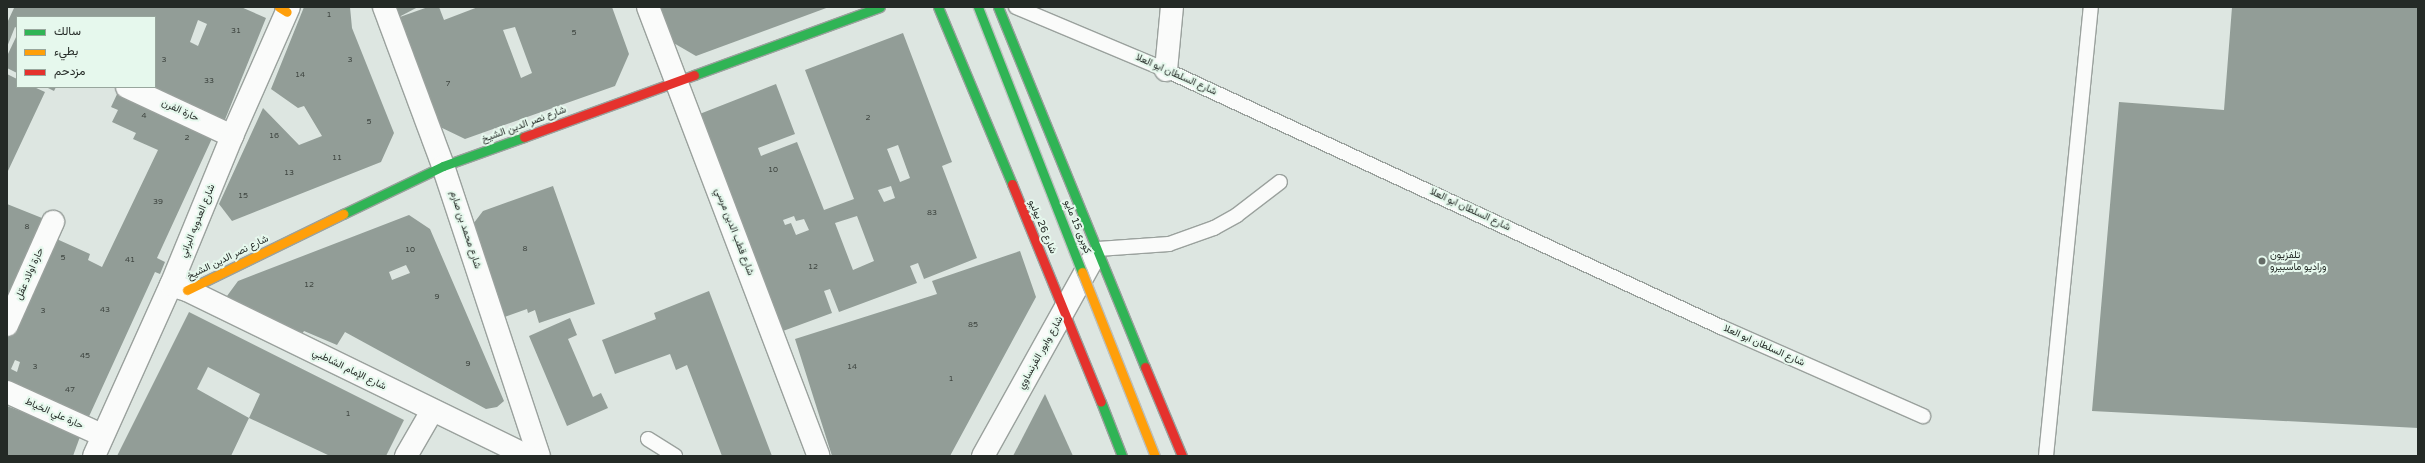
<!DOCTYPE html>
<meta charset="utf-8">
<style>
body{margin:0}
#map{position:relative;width:2425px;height:463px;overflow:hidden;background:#dde6e1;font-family:"Varela Round",Vazirmatn,sans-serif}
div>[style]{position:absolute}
.building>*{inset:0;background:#929d97}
.roads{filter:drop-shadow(1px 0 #9aa19d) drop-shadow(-1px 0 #9aa19d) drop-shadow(0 1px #9aa19d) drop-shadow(0 -1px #9aa19d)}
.lane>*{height:14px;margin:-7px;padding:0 7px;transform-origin:7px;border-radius:7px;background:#fafbfa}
.street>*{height:22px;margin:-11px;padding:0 11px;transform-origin:11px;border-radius:11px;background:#fafbfa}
.fast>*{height:9px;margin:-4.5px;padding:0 4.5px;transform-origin:4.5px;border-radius:4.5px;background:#30b455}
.slow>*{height:9px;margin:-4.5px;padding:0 4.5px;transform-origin:4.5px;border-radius:4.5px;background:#ff9f0a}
.jam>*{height:9px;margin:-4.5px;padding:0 4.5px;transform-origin:4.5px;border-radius:4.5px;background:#e5322d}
.bridges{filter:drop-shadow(1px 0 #bbbfbd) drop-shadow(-1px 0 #bbbfbd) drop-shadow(0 1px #bbbfbd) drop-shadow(0 -1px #bbbfbd)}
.fast-bridge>*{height:9px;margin:-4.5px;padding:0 4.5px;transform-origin:4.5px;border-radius:4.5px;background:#30b455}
.slow-bridge>*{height:9px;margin:-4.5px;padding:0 4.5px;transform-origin:4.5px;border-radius:4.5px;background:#ff9f0a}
.dots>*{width:11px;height:11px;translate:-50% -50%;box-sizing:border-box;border:2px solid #e6f8ed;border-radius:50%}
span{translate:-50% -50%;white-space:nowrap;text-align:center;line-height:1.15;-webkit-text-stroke:4px #e6f8ed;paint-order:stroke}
.number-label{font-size:8px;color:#404742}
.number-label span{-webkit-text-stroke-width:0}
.street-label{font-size:10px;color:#242a26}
.poi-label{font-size:10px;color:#242a26}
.left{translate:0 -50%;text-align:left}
.frame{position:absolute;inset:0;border:8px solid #242a26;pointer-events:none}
.legend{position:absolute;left:16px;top:16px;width:140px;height:72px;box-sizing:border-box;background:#e6f8ed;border:1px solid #98a69d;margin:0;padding:5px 7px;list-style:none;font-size:12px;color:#242a26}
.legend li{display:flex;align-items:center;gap:8px;height:20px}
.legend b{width:20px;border:1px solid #98a69d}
</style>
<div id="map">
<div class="building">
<div style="clip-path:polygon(evenodd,12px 7px,241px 7px,266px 18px,224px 122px,145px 87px,155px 87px,155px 17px,17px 17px,17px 28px,15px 27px,7px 47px,7px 23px,14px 8px,12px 7px,198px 20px,207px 24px,198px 46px,190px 42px,198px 20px)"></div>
<div style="clip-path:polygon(304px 7px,350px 7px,352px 28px,394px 133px,381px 162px,232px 221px,219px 204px,263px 108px,299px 145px,322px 136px,304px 106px,298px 108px,271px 89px)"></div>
<div style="clip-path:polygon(392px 7px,418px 7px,397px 18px)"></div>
<div style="clip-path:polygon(evenodd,428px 7px,439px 7px,444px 20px,478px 7px,612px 7px,629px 54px,615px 86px,465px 139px,436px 125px,397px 18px,428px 7px,515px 27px,532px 73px,521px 78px,503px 30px,515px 27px)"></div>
<div style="clip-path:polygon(654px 7px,829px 7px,696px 56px,665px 38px)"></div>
<div style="clip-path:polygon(2232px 7px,2418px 7px,2418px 428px,2092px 411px,2119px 102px,2224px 110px)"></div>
<div style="clip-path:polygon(evenodd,903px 33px,952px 162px,942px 166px,977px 258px,924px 279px,918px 263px,910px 266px,917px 283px,839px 312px,830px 289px,824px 291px,832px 313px,783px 331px,692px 117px,776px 84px,795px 134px,758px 148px,761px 156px,797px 142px,824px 210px,854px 199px,805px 70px,903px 33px,898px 145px,910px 178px,900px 182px,887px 149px,898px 145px,903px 33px,891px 186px,895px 198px,884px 202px,878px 190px,891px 186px,903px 33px,794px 216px,796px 221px,804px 219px,809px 230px,796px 235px,791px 223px,785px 225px,783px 220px,794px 216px,903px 33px,857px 216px,874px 261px,853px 270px,835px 223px,857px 216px)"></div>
<div style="clip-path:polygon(17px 35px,17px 73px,7px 68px,7px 56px)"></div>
<div style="clip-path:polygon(7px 74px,17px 79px,17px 87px,34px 87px,45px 92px,7px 173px)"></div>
<div style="clip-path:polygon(46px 87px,56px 87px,54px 91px)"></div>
<div style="clip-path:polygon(evenodd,119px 90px,215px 132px,157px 258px,165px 262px,160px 274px,155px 272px,86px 423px,7px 386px,7px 334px,50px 236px,90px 254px,88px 260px,102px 267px,158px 150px,133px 139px,136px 133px,112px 122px,118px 110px,111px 107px,119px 90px,15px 360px,20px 362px,17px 372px,11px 369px,15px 360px)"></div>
<div style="clip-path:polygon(553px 186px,595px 304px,539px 323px,535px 310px,528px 313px,527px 309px,502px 318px,470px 228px,483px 211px)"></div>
<div style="clip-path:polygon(7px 204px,47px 220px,7px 309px)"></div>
<div style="clip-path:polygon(evenodd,409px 215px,430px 229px,504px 401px,497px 407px,486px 409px,345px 332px,337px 345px,304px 331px,298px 340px,230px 302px,227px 296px,238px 281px,409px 215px,406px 265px,410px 273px,392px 280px,389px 272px,406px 265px)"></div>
<div style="clip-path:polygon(1020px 251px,1036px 297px,950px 456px,832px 456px,795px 339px,937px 294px,932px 281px)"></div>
<div style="clip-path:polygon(709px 291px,772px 456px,722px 456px,687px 365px,676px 370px,670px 354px,615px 374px,602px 340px,656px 319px,654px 313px)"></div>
<div style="clip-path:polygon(189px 312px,404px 420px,386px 456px,330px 456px,249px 418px,260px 394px,208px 367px,197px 389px,249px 418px,231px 456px,117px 456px)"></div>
<div style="clip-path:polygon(570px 318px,577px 335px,568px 339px,593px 397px,601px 393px,608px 408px,567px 426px,529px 336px)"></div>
<div style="clip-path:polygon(1045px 394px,1073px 456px,1013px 456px)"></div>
<div style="clip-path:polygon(7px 406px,81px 434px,73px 456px,7px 456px)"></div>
</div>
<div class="roads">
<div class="lane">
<div style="left:1016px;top:7px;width:163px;rotate:22.8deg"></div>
<div style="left:1166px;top:70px;width:612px;rotate:24.85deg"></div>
<div style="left:1721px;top:327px;width:221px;rotate:23.8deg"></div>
<div style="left:1098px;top:249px;width:71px;rotate:-4deg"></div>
<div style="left:1169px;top:244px;width:48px;rotate:-19.6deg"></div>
<div style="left:1214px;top:228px;width:26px;rotate:-29deg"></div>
<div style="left:1237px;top:215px;width:54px;rotate:-37.5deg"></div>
<div style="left:648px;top:439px;width:32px;rotate:32deg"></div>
<div style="left:2046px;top:456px;width:451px;rotate:-84.3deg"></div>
</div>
<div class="street">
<div style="left:384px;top:7px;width:170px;rotate:69.6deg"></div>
<div style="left:443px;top:166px;width:305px;rotate:71.7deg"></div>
<div style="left:648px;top:7px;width:480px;rotate:69.2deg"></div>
<div style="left:1166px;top:70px;width:63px;rotate:-84.6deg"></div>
<div style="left:127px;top:87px;width:116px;rotate:25deg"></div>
<div style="left:173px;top:286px;width:15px;rotate:16deg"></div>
<div style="left:187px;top:290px;width:378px;rotate:26deg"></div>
<div style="left:7px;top:325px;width:113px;rotate:-65.9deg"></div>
<div style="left:7px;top:392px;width:104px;rotate:24.4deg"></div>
<div style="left:94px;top:456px;width:188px;rotate:-65.8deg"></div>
<div style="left:171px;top:285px;width:161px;rotate:-67.7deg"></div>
<div style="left:232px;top:136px;width:141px;rotate:-66.2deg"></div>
<div style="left:406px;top:456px;width:52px;rotate:-60deg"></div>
<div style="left:983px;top:456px;width:222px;rotate:-60.9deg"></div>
</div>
<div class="fast">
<div style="left:938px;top:7px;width:192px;rotate:67.3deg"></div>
<div style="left:998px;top:7px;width:389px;rotate:67.8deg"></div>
<div style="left:694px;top:75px;width:198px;rotate:-20.1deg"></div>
<div style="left:343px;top:214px;width:111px;rotate:-25.6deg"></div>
<div style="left:443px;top:166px;width:86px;rotate:-19.7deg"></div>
<div style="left:1101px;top:402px;width:58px;rotate:68.7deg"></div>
</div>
<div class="slow">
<div style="left:279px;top:7px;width:9px;rotate:32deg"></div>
<div style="left:187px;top:290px;width:174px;rotate:-26deg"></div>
</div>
<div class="jam">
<div style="left:524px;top:137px;width:181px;rotate:-20deg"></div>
<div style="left:1012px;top:184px;width:235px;rotate:67.8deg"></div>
<div style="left:1145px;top:367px;width:96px;rotate:67.4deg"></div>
</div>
</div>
<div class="bridges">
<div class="fast-bridge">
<div style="left:978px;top:7px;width:285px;rotate:68.6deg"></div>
</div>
<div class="slow-bridge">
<div style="left:1082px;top:272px;width:198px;rotate:68.4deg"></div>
</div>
</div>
<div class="dots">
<div style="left:2262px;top:261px;background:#656c67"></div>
</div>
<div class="number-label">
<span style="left:329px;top:15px">1</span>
<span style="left:236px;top:31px">31</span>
<span style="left:574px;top:33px">5</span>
<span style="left:164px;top:60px">3</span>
<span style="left:350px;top:60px">3</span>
<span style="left:300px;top:75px">14</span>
<span style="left:209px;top:81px">33</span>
<span style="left:448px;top:84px">7</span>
<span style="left:144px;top:116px">4</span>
<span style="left:868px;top:118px">2</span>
<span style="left:369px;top:122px">5</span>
<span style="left:274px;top:136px">16</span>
<span style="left:187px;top:138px">2</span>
<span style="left:337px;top:158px">11</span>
<span style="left:773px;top:170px">10</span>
<span style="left:289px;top:173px">13</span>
<span style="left:243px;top:196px">15</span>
<span style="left:158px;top:202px">39</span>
<span style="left:932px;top:213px">83</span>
<span style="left:27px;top:227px">8</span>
<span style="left:525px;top:249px">8</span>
<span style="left:410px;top:250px">10</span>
<span style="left:63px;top:258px">5</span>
<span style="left:130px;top:260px">41</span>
<span style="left:813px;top:267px">12</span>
<span style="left:309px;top:285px">12</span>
<span style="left:437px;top:297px">9</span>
<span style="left:105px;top:310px">43</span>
<span style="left:43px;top:311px">3</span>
<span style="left:973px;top:325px">85</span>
<span style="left:85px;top:356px">45</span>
<span style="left:468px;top:364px">9</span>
<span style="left:35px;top:367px">3</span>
<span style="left:852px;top:367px">14</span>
<span style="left:951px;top:379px">1</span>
<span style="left:70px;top:390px">47</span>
<span style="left:348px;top:414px">1</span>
</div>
<div class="street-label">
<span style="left:1176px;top:75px;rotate:24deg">شارع السلطان ابو العلا</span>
<span style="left:180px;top:111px;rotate:25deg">حارة الفرن</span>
<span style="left:524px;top:125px;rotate:-20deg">شارع نصر الدين الشيخ</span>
<span style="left:1470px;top:210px;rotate:25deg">شارع السلطان ابو العلا</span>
<span style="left:198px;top:221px;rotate:-68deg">شارع العدويه البراني</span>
<span style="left:1042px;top:227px;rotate:67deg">شارع 26 يوليو</span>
<span style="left:1077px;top:227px;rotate:68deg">كوبرى 15 مايو</span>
<span style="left:465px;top:230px;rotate:72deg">شارع محمد بن صارم</span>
<span style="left:734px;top:232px;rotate:69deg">شارع قطب الدين مرسي</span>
<span style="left:228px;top:258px;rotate:-26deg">شارع نصر الدين الشيخ</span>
<span style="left:30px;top:274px;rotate:-66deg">حارة اولاد عقل</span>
<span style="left:1764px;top:346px;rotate:24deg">شارع السلطان ابو العلا</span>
<span style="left:1041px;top:353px;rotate:-61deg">شارع وابور الفرنساوي</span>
<span style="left:349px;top:370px;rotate:26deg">شارع الإمام الشاطبي</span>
<span style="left:54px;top:414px;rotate:24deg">حارة علي الخياط</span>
</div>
<div class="poi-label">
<span class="left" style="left:2270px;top:261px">تلفزيون<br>وراديو ماسبيرو</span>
</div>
<div class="frame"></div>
<ul class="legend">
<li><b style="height:5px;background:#30b455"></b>سالك</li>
<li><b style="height:5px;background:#ff9f0a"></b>بطيء</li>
<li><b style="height:5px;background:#e5322d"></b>مزدحم</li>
</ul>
</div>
